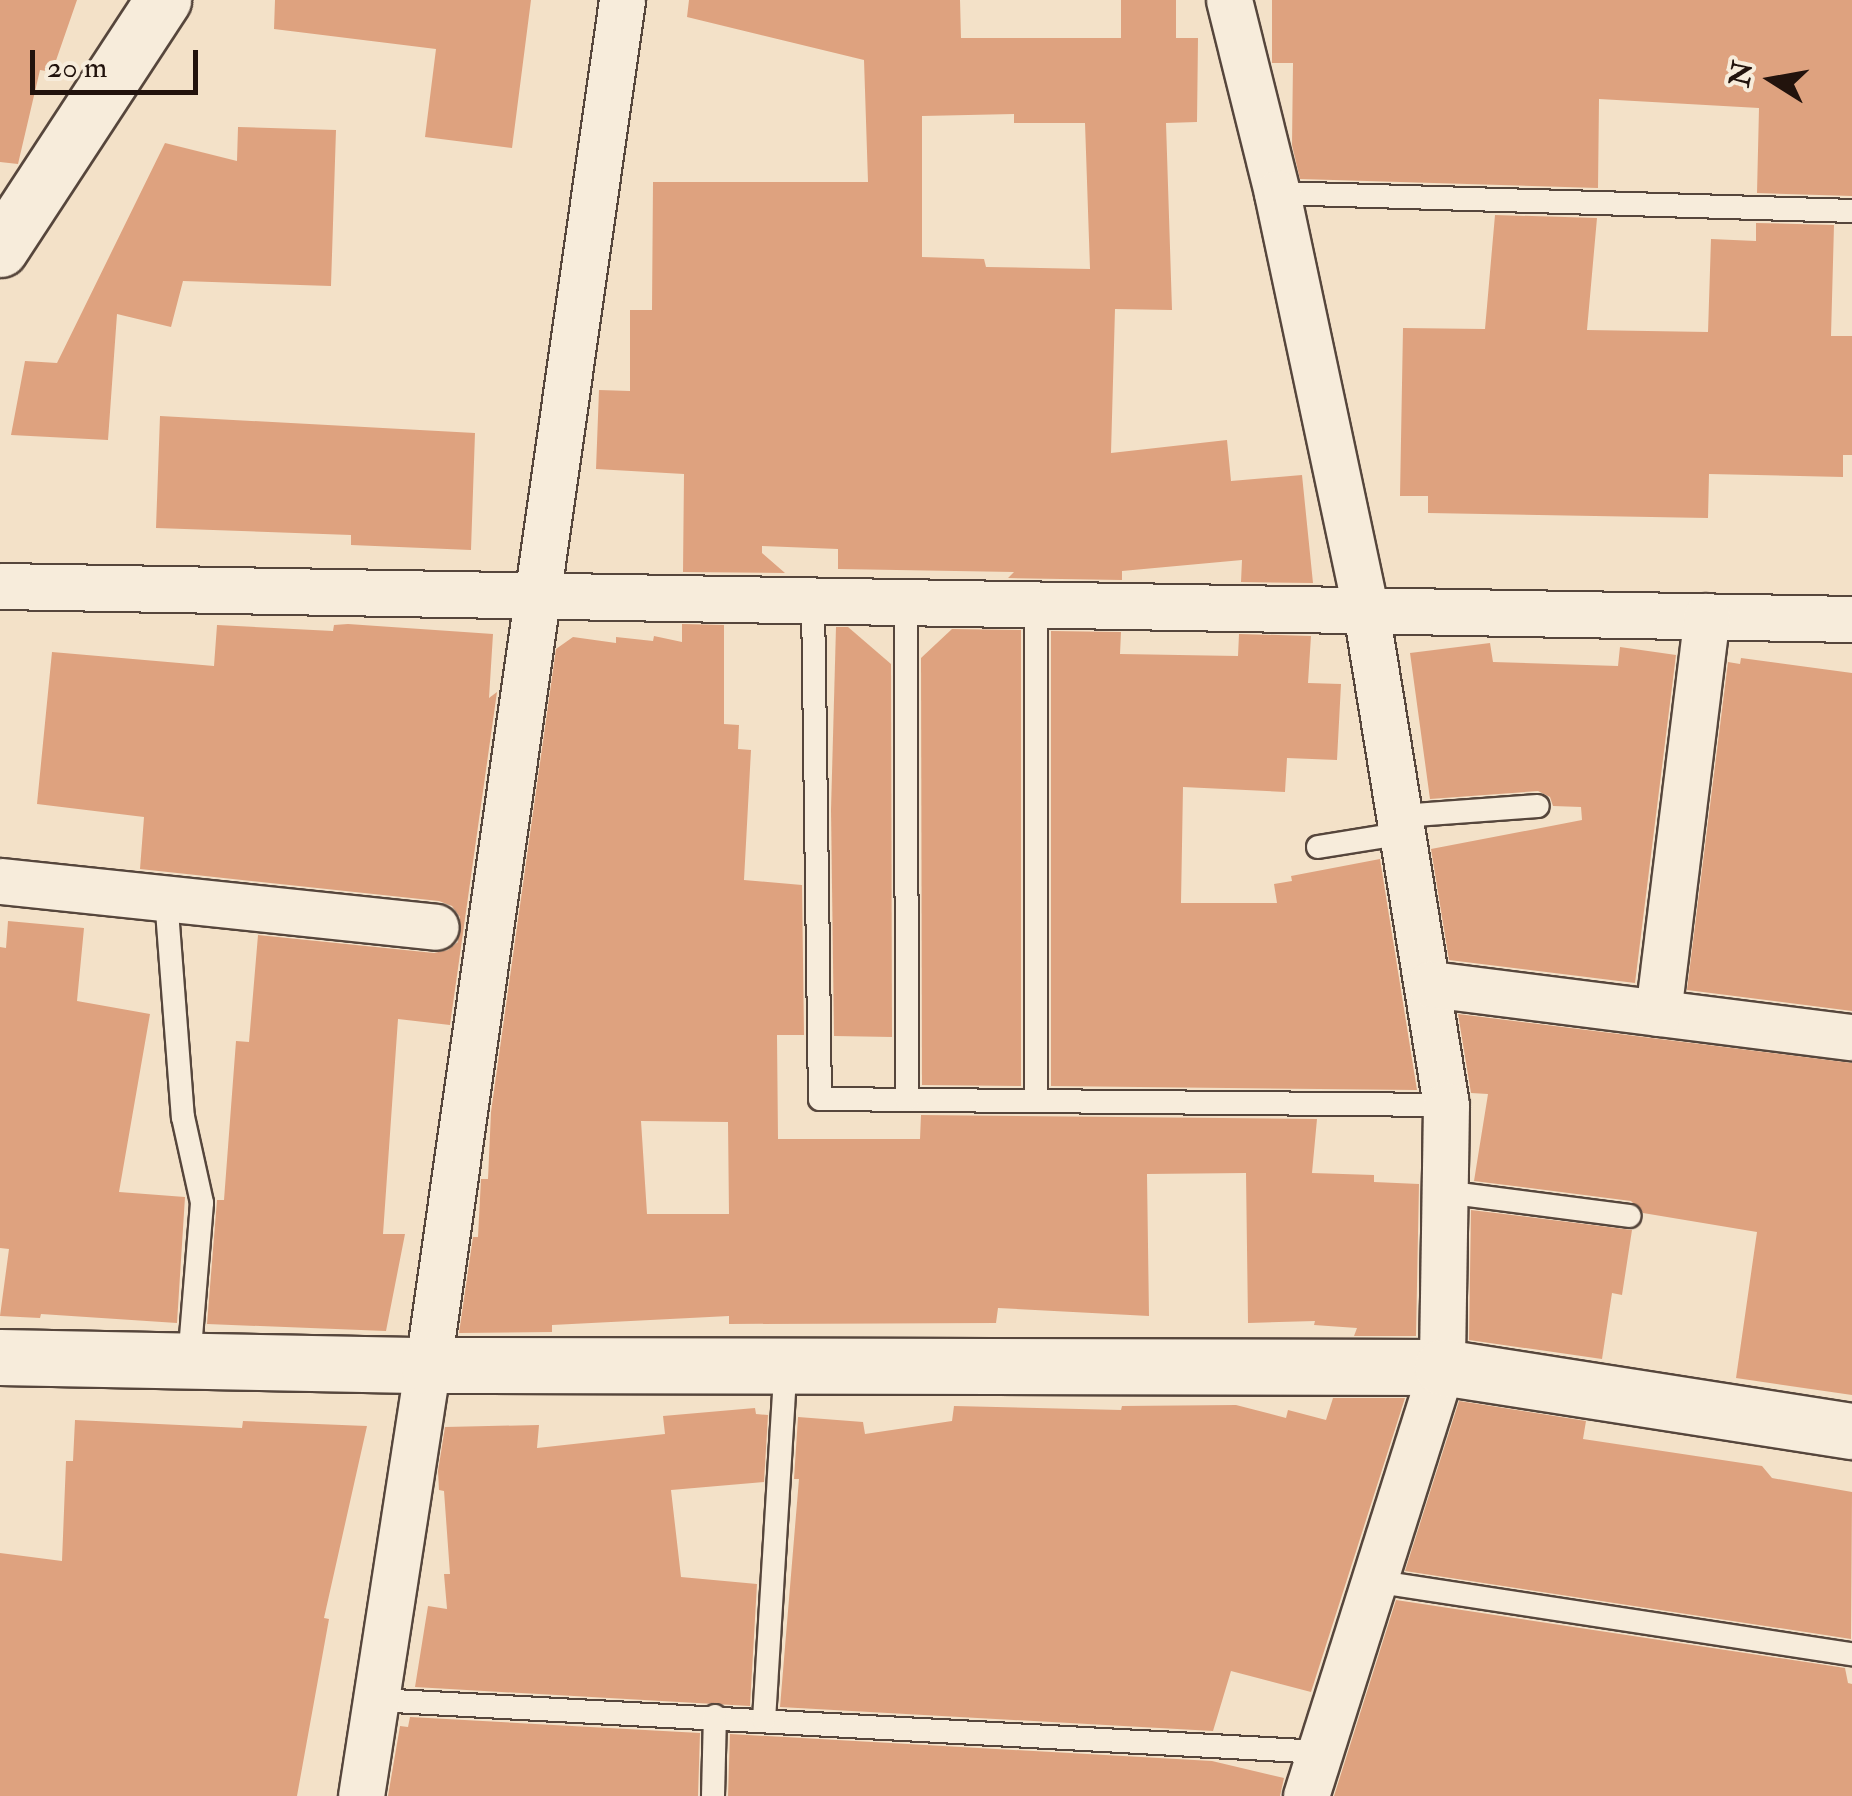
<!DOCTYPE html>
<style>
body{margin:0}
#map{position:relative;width:1852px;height:1796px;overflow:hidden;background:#f3e1c8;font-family:"IM FELL Double Pica",serif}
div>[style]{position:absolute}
.building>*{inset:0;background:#dea27f}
.roads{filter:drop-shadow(2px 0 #56463c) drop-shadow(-2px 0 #56463c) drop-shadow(0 2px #56463c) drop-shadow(0 -2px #56463c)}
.lane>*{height:22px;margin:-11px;padding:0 11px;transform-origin:11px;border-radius:11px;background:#f7ecdb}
.street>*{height:45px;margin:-22.5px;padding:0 22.5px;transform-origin:22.5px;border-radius:22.5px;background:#f7ecdb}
.secondary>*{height:55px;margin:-27.5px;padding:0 27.5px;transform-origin:27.5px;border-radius:27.5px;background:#f7ecdb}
span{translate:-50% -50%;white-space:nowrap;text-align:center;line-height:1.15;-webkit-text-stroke:10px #f7ecdb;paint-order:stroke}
.north{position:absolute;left:1722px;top:30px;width:100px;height:100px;-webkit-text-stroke:8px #f7ecdb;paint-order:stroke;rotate:281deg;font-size:28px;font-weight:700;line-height:40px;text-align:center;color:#22130d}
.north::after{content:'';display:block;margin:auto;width:35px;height:45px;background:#22130d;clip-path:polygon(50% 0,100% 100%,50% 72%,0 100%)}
.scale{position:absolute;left:30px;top:50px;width:168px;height:45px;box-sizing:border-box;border:5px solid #22130d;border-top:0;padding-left:12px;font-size:30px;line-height:35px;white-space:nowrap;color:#22130d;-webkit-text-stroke:8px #f7ecdb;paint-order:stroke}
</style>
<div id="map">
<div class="building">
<div style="clip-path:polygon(0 0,77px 0,52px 72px,40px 70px,18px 164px,0 162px)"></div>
<div style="clip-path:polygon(275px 0,531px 0,512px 148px,425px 137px,436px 49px,274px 29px)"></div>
<div style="clip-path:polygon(evenodd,689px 0,960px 0,961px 38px,1121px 38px,1121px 0,1176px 0,1176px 38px,1198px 38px,1197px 122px,1166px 123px,1172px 310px,1115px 309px,1111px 453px,1227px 440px,1231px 481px,1302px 475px,1313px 583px,1241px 582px,1242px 560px,1122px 571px,1122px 580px,1008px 578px,1014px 572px,838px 569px,838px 549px,762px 546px,762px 553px,785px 573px,683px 572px,684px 474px,596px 469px,599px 390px,630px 391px,630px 310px,652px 310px,653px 182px,868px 182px,864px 60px,687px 17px,689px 0,1014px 114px,1014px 123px,1085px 123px,1090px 269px,986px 267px,984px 259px,922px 257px,922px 116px,1014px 114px)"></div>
<div style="clip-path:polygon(1272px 0,1852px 0,1852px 196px,1757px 193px,1759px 108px,1599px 99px,1598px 188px,1300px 179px,1292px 145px,1293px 63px,1272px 63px)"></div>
<div style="clip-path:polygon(238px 127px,336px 130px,331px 286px,183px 281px,171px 327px,117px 314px,108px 440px,11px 435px,25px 361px,57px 363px,165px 143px,237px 161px)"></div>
<div style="clip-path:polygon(1495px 215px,1597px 218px,1587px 330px,1708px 332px,1711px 239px,1756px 241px,1756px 223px,1834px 225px,1831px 336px,1852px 336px,1852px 455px,1843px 455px,1843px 477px,1709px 474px,1708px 518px,1428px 513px,1428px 496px,1400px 496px,1403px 328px,1485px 329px)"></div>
<div style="clip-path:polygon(160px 416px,475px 433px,471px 550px,351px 545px,351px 535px,156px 528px)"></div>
<div style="clip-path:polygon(348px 624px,493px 634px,489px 698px,497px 692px,450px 1025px,398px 1019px,383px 1234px,405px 1234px,386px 1331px,207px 1324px,217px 1200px,224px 1200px,236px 1041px,249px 1042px,258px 935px,434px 953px,448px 950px,458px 942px,460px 917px,452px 906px,439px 901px,140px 869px,144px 817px,37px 804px,52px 652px,214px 666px,217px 625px,333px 631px,334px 625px)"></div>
<div style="clip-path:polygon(evenodd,682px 624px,724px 625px,724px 724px,739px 725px,738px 749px,751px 750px,744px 880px,802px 885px,804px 1035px,777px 1035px,778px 1139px,920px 1139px,921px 1115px,1317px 1119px,1312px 1173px,1374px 1175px,1374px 1182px,1419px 1184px,1416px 1336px,1354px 1336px,1357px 1328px,1314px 1325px,1315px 1321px,1248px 1323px,1246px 1173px,1147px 1174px,1149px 1316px,998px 1308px,996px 1323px,729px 1324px,729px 1316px,552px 1325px,552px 1332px,459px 1333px,473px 1237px,478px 1237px,481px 1179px,488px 1179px,491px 1112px,556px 649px,573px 637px,616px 643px,616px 637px,653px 641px,654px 636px,682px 642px,682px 624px,641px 1121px,728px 1122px,729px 1214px,647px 1214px,641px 1121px)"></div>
<div style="clip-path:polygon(836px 627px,848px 627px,891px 664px,892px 1037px,834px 1036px,831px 810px)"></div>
<div style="clip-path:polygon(952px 629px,1021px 630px,1021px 1086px,922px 1085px,921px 658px)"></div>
<div style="clip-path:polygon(1051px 631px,1121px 632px,1120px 654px,1238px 656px,1239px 634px,1311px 636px,1308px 683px,1341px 684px,1337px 760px,1287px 758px,1285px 792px,1183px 787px,1181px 903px,1277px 903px,1274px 884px,1292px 881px,1291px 876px,1380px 859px,1417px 1090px,1051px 1086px)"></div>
<div style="clip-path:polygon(1490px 643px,1493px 662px,1618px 666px,1620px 647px,1676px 655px,1635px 983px,1449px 960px,1431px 849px,1582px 820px,1581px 807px,1553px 806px,1550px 797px,1538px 791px,1430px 799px,1410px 653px)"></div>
<div style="clip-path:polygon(1741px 658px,1852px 673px,1852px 1011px,1687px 990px,1728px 662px,1740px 664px)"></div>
<div style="clip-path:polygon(8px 921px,84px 928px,77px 1001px,150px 1014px,119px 1192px,185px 1197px,177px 1323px,41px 1314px,40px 1318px,0 1316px,9px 1249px,0 1248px,0 947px,6px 948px)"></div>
<div style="clip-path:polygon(1458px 1014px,1852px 1063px,1852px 1395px,1736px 1378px,1757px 1232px,1643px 1213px,1631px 1201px,1474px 1181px,1488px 1094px,1471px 1093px)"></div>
<div style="clip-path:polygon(1471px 1210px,1632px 1230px,1622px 1295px,1612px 1293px,1602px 1359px,1469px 1340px)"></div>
<div style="clip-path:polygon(1333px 1398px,1405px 1398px,1311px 1692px,1231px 1671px,1213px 1731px,780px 1707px,799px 1479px,794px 1479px,798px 1417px,863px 1422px,865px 1434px,952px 1421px,954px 1406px,1121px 1410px,1122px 1406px,1236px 1405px,1286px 1418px,1288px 1410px,1326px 1420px)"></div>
<div style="clip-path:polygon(1459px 1401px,1586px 1421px,1583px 1439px,1762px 1466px,1772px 1478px,1852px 1492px,1851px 1639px,1405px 1571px)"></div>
<div style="clip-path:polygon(755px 1408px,756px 1414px,768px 1415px,764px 1482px,671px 1490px,681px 1577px,757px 1584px,750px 1706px,415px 1687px,428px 1606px,447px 1609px,444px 1574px,450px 1574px,444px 1491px,439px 1490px,438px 1471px,445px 1427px,539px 1425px,537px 1448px,665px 1434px,663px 1416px)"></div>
<div style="clip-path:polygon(75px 1420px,242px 1428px,243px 1421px,367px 1426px,324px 1618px,329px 1619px,297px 1796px,0 1796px,0 1553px,62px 1561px,66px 1461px,73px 1461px)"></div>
<div style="clip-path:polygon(1396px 1600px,1845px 1668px,1848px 1683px,1852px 1684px,1852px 1796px,1334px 1796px)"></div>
<div style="clip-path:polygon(410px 1717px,700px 1733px,698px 1796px,388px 1796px,400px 1726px,408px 1727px)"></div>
<div style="clip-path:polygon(730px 1734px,1212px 1761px,1284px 1778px,1280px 1796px,728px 1796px)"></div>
</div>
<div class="roads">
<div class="lane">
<div style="left:1277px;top:193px;width:575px;rotate:1.79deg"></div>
<div style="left:813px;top:600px;width:499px;rotate:89.2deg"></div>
<div style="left:820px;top:1099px;width:626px;rotate:0.55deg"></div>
<div style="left:906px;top:601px;width:499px;rotate:89.9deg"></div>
<div style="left:1036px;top:606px;width:494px;rotate:90deg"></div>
<div style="left:1401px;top:816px;width:137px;rotate:-4.2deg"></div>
<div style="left:1318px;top:847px;width:87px;rotate:-9.2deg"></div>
<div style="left:166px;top:898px;width:220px;rotate:85.6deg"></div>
<div style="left:183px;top:1117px;width:88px;rotate:77.5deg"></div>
<div style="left:202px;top:1203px;width:159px;rotate:94.7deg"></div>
<div style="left:1445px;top:1192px;width:186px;rotate:7.4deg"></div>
<div style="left:1373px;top:1581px;width:485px;rotate:8.7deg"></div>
<div style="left:376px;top:1700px;width:945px;rotate:3.15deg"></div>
<div style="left:764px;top:1720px;width:357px;rotate:-86.5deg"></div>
<div style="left:713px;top:1796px;width:80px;rotate:-88.6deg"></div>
</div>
<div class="street">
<div style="left:1229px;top:0;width:199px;rotate:76deg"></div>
<div style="left:1277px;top:193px;width:427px;rotate:78deg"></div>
<div style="left:1366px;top:611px;width:500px;rotate:80.8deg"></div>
<div style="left:1446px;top:1105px;width:262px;rotate:90.9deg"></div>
<div style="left:1442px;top:1367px;width:450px;rotate:107.6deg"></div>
<div style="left:0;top:586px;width:1852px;rotate:1.02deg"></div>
<div style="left:0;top:881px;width:438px;rotate:6deg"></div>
<div style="left:1430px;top:984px;width:425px;rotate:7.2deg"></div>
<div style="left:1658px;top:1013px;width:400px;rotate:-83deg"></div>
<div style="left:361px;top:1796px;width:436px;rotate:-81.2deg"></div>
<div style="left:428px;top:1365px;width:1379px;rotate:-81.91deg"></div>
</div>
<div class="secondary">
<div style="left:0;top:249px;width:298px;rotate:-56.8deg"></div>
<div style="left:0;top:1357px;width:428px;rotate:1.1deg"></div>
<div style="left:428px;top:1365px;width:1014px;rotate:0.11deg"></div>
<div style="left:1442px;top:1367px;width:415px;rotate:8.9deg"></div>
</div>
</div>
<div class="north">N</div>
<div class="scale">20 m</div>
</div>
